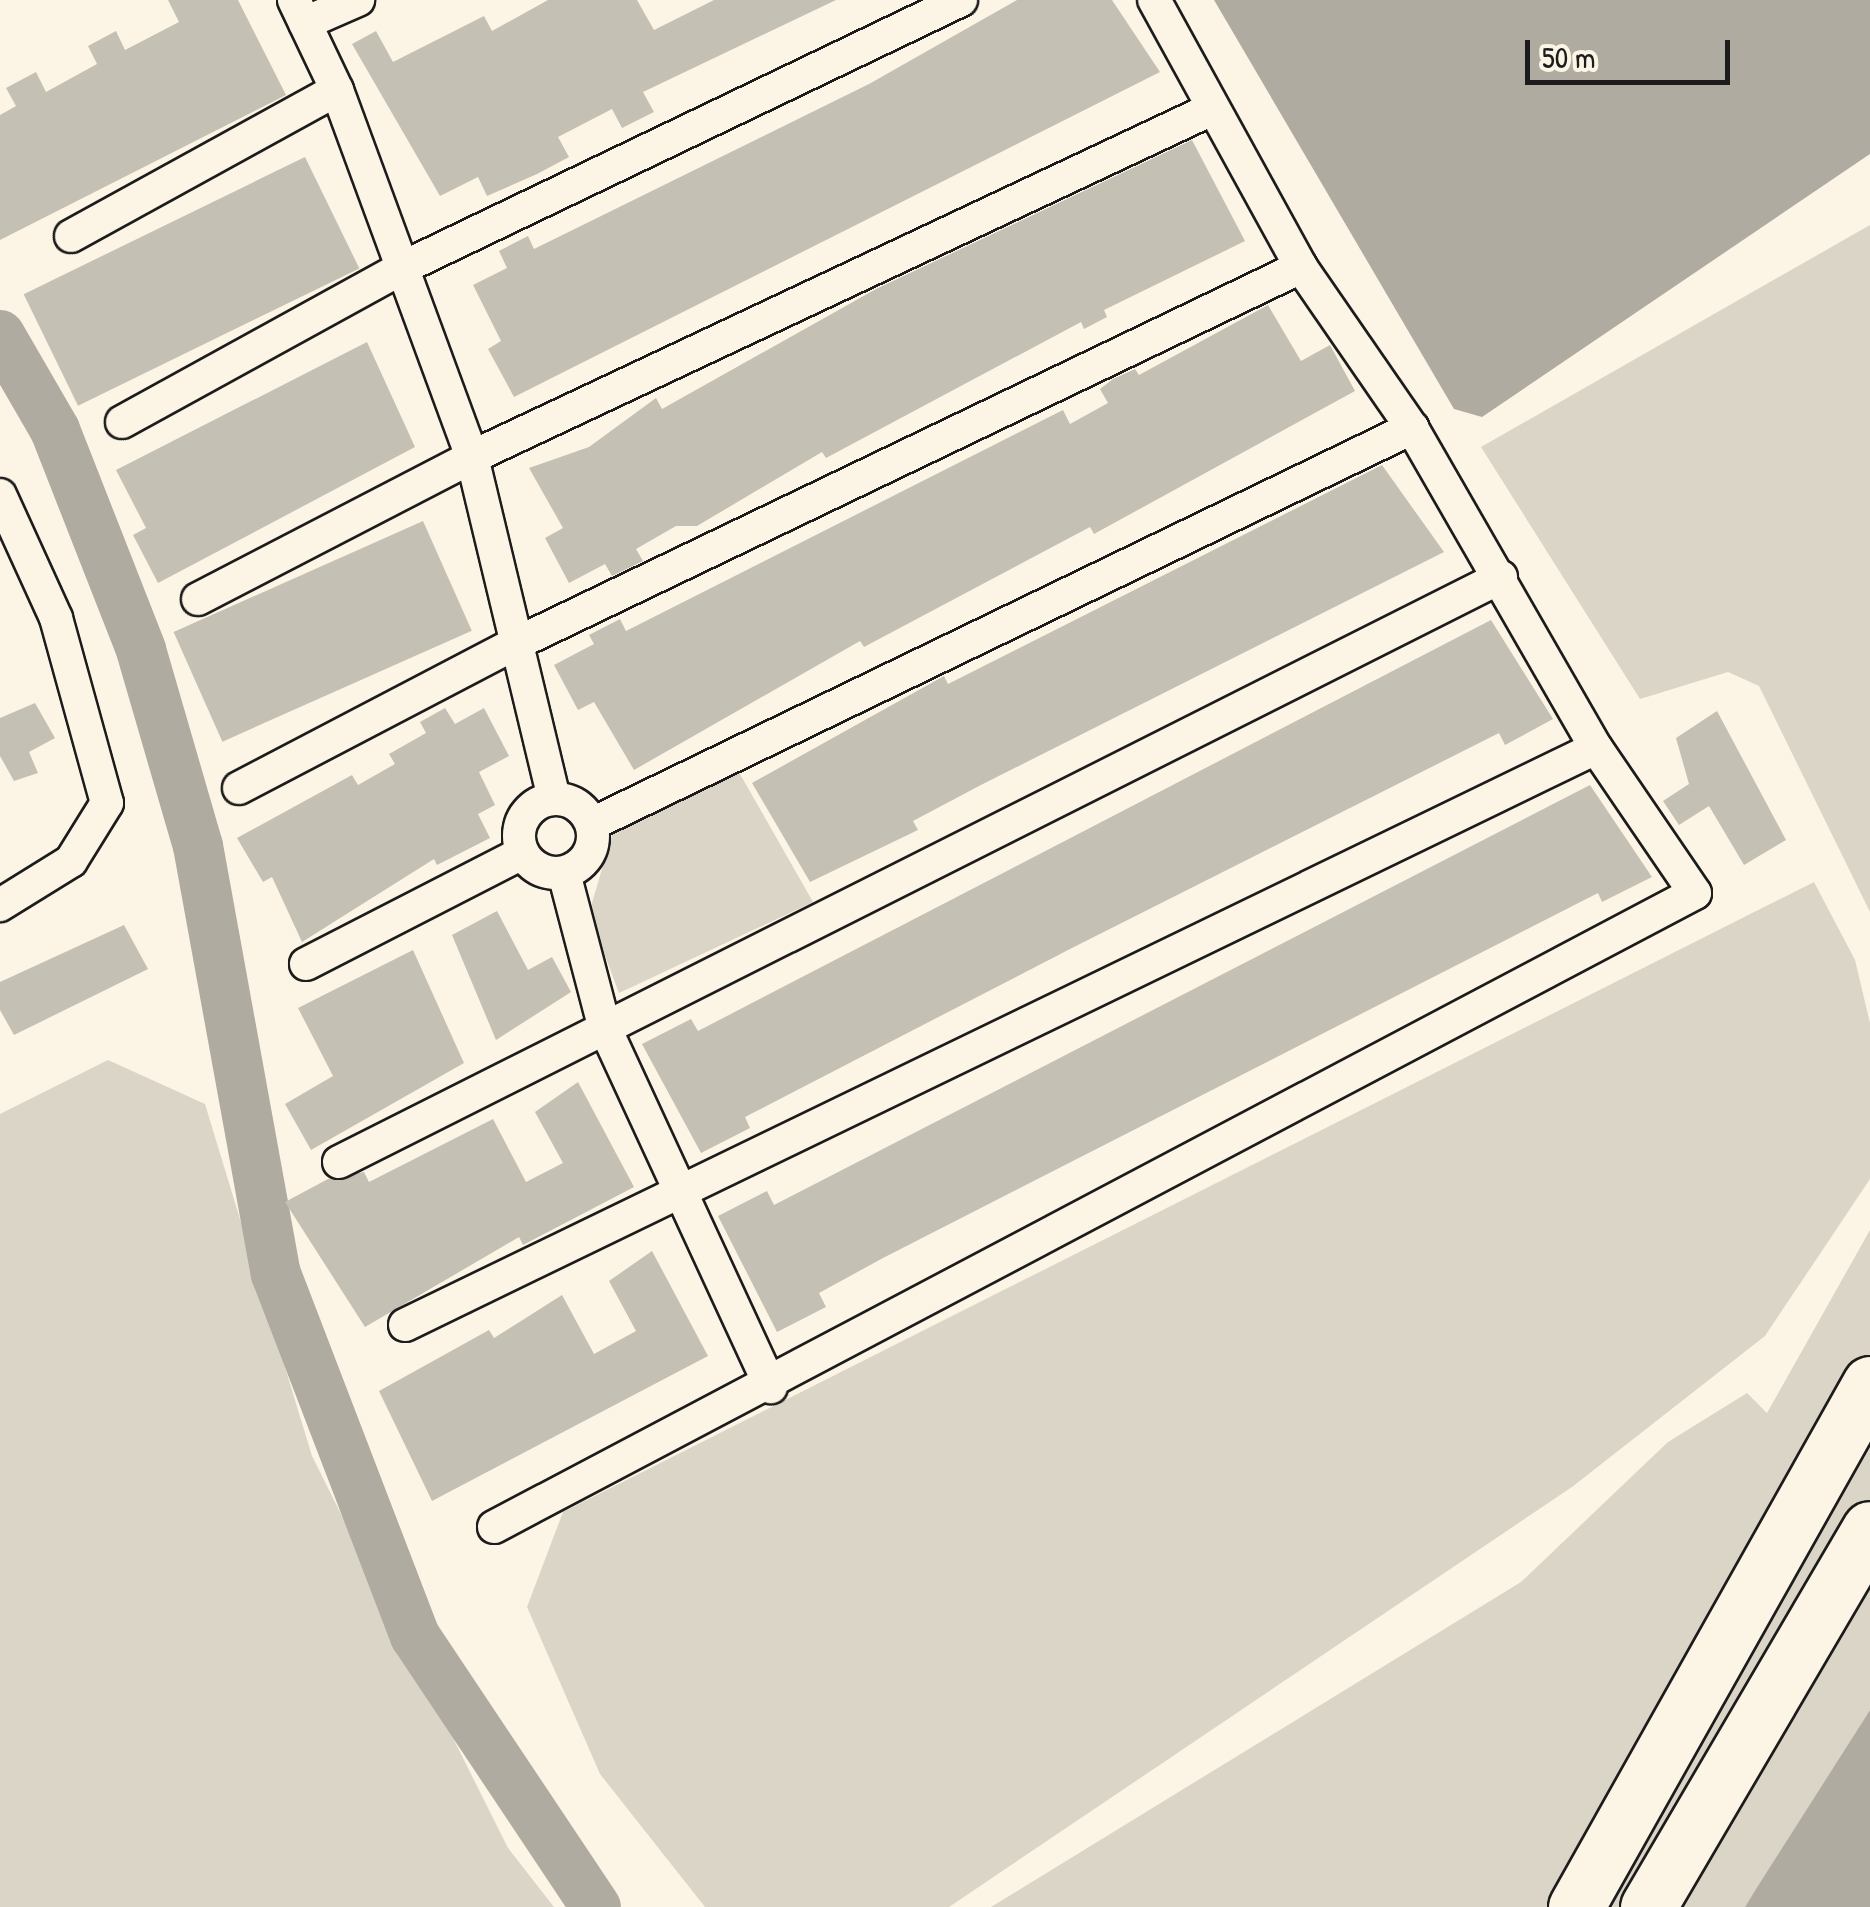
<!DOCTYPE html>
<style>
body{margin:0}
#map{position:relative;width:1870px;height:1907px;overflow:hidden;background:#fcf5e5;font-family:"Patrick Hand",sans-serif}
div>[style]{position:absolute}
.green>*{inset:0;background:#dbd5c8}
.water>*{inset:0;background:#b0aba1}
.river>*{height:50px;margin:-25px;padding:0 25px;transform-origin:25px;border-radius:25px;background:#b0aba1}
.building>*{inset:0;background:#c4c0b3;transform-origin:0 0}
.roads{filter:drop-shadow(2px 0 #1c1c1c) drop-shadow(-2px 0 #1c1c1c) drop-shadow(0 2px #1c1c1c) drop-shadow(0 -2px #1c1c1c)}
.minor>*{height:32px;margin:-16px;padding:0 16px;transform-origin:16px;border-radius:16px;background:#fcf5e5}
.minor>.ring{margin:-16px;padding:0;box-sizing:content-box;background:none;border:32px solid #fcf5e5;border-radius:50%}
.motorway>*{height:55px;margin:-27.5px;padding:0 27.5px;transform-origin:27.5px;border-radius:27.5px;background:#fcf5e5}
span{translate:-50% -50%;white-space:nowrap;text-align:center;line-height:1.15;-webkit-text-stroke:10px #fcf5e5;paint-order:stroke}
.scale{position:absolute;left:1525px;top:40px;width:205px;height:45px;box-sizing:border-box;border:5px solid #1c1c1c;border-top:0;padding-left:12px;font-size:30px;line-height:35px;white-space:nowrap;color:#1c1c1c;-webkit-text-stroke:8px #fcf5e5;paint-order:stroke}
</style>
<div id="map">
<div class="green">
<div style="clip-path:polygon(1870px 225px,1870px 912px,1759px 686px,1728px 672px,1640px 699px,1481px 447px)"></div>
<div style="clip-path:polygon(736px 767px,813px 902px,619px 993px,589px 913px,613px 832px)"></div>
<div style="clip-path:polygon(1814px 882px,1855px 960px,1870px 1023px,1870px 1179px,1765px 1336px,1572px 1487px,949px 1907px,705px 1907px,600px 1774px,527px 1607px,563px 1512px)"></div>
<div style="clip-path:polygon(108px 1060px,205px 1104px,312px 1456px,508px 1848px,554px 1907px,0 1907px,0 1114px)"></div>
<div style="clip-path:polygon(1870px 1230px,1870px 1710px,1745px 1907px,991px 1907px,1521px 1582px,1668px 1442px,1747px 1393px,1767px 1413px)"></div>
</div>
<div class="water">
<div style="clip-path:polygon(1214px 0,1870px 0,1870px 154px,1482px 417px,1454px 409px)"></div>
<div style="clip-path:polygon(1870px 1710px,1870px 1907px,1745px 1907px,1756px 1889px)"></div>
</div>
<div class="river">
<div style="left:0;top:335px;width:110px;rotate:59.9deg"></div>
<div style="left:55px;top:430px;width:236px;rotate:68.6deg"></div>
<div style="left:141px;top:650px;width:204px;rotate:73.8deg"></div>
<div style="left:198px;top:846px;width:435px;rotate:79.7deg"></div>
<div style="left:276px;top:1274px;width:388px;rotate:69deg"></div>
<div style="left:415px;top:1636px;width:326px;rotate:56.3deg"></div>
</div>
<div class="building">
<div style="clip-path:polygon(168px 0,238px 0,286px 95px,0 240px,0 115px,16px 106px,6px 88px,36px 72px,46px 92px,97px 64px,88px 46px,116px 31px,125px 50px,179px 22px)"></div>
<div style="clip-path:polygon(548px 0,637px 0,654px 30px,714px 0,836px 0,643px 92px,654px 112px,622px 128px,612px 109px,558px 137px,569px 157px,537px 174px,487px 196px,478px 177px,440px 196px,352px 44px,376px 31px,393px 62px,484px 16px,492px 31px)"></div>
<div style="clip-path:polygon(1017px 0,1112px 0,1160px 72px,514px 397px,488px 349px,501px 341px,473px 285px,507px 268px,499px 251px,528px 236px,534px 249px,869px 84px)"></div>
<div style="clip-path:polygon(1192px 140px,1245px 241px,1104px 310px,1107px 317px,1084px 329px,1081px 322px,826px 458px,822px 452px,697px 526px,676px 526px,636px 549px,643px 561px,612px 576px,605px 564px,569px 583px,545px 538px,563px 528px,529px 468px,589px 447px,656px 398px,662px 409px,876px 289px)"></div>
<div style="left:305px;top:157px;width:124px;height:313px;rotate:64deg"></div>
<div style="clip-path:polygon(1268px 305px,1301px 361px,1330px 345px,1355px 391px,1094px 534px,1090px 527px,864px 647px,860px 641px,634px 770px,594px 702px,578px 710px,554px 665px,594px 644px,589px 635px,620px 619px,626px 631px,1063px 410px,1070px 424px,1108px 403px,1100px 389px,1113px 379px,1135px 369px,1139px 375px)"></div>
<div style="clip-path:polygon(367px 342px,415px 447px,158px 583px,133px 535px,146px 528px,116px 470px)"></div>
<div style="clip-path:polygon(1382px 465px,1444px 552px,979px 786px,913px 821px,918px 830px,810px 882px,752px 783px,944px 676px,948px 684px)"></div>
<div style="left:423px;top:521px;width:120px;height:273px;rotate:66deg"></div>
<div style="clip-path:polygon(1491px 620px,1553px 719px,1505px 745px,1499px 733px,1070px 949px,745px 1117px,750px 1128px,701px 1153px,642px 1044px,691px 1019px,698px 1031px)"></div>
<div style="clip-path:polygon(35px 703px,55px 738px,29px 752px,38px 773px,14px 781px,0 756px,0 718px)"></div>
<div style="clip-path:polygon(445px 708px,455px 724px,484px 708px,509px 756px,479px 772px,495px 805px,478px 814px,490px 838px,437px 865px,434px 859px,302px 942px,272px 877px,263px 882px,237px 838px,352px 775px,358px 785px,395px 764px,389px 754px,426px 733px,420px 722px)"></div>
<div style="clip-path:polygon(1717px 711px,1786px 840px,1744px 865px,1709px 806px,1679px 825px,1663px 801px,1689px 784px,1676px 738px)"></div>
<div style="clip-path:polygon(1590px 785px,1652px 877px,1602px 902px,1598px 893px,883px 1258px,819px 1293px,826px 1307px,777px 1332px,718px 1216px,767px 1191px,774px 1205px)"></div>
<div style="clip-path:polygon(497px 911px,528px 970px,552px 957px,571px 992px,496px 1040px,452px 935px)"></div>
<div style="clip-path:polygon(124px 925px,148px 969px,14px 1035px,0 1010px,0 982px)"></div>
<div style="clip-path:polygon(413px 950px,464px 1063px,311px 1150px,285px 1104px,333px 1076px,298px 1008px)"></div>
<div style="clip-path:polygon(578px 1082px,634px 1187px,523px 1245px,519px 1237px,365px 1327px,285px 1202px,328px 1179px,364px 1172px,369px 1182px,493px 1119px,526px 1182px,563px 1163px,535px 1112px)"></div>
<div style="clip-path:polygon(652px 1251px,708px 1356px,432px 1501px,379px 1391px,489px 1330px,494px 1338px,562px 1295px,594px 1354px,636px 1331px,609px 1281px)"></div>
</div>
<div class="roads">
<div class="minor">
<div style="left:294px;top:0;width:100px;rotate:64.5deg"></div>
<div style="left:337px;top:90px;width:391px;rotate:69.8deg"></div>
<div style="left:472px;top:457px;width:351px;rotate:76.5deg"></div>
<div style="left:305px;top:23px;width:58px;rotate:-23.5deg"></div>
<div style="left:71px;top:236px;width:303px;rotate:-28.8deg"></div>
<div style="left:122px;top:422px;width:320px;rotate:-28.8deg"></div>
<div style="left:402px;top:268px;width:620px;rotate:-25.61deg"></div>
<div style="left:0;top:495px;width:135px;rotate:65.5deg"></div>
<div style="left:56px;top:618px;width:192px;rotate:74.6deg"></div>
<div style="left:107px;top:803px;width:68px;rotate:121.8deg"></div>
<div style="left:71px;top:861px;width:84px;rotate:148.2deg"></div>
<div style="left:198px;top:599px;width:309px;rotate:-27.4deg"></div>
<div style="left:472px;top:457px;width:818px;rotate:-25.19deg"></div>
<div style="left:239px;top:788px;width:309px;rotate:-27.6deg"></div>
<div style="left:513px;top:645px;width:874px;rotate:-25.63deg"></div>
<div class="ring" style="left:519px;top:799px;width:42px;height:42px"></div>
<div style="left:592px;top:824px;width:911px;rotate:-25.78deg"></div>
<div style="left:564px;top:873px;width:158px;rotate:75.3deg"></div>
<div style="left:604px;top:1026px;width:398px;rotate:65.2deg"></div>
<div style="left:306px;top:964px;width:243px;rotate:-27.2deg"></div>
<div style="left:339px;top:1162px;width:1301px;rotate:-26.72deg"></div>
<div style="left:405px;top:1325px;width:1323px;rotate:-25.85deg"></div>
<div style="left:494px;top:1527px;width:1358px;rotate:-27.83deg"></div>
<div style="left:1695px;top:893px;width:176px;rotate:-124.3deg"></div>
<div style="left:1596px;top:748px;width:369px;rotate:-119.9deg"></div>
<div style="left:1412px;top:428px;width:196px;rotate:-124.6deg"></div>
<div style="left:1301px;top:267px;width:305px;rotate:-118.8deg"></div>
</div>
<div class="motorway">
<div style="left:1576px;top:1907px;width:600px;rotate:-60.66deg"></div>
<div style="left:1648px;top:1907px;width:438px;rotate:-59.6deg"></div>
</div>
</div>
<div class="scale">50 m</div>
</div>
